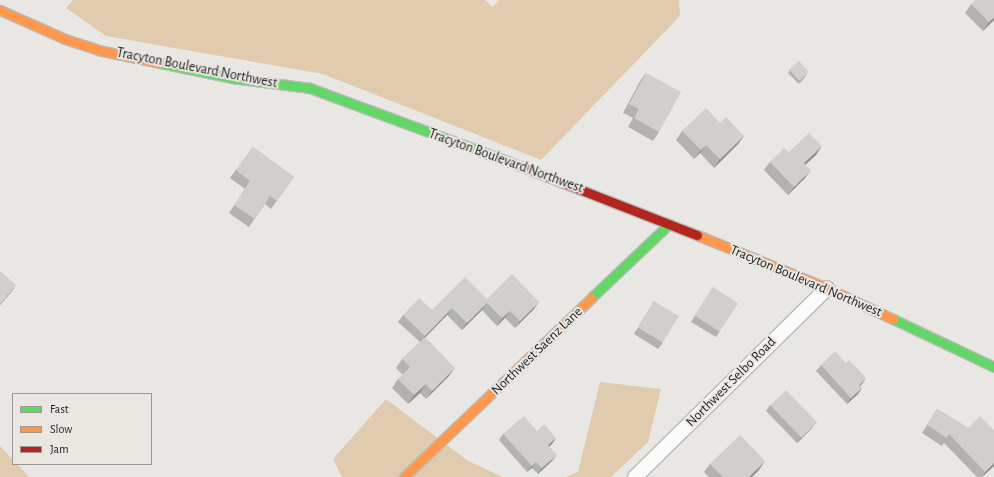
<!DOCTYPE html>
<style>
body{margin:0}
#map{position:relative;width:994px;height:477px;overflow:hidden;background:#e9e7e4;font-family:"Alegreya Sans",sans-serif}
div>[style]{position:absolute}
.green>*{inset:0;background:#e0cbae}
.roads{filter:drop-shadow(1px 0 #bbbab8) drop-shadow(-1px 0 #bbbab8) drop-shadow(0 1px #bbbab8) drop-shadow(0 -1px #bbbab8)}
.street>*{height:14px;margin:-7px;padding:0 7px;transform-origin:7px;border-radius:7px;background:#fcfbfb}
.fast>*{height:9px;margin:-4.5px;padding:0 4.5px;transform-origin:4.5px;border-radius:4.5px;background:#63d668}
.slow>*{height:9px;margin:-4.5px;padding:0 4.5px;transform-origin:4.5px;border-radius:4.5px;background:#ff974d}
.jam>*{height:9px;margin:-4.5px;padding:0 4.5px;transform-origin:4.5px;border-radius:4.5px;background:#b3261e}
.wall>*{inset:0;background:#b3b2b1}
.shaded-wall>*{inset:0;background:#929190}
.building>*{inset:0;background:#d0cfce;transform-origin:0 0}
span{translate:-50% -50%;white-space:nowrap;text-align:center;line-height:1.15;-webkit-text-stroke:4px #eae7e3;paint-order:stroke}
.street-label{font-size:14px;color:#242322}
.legend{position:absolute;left:12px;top:393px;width:140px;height:72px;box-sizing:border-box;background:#eae7e3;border:1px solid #9b9996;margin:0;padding:5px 7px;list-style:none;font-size:12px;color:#242322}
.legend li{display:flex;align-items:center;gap:8px;height:20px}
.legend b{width:20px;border:1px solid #9b9996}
</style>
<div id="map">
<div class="green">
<div style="clip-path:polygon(73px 0,485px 0,493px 7px,499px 0,679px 0,680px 16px,541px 160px,323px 74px,106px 36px,66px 8px)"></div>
<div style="clip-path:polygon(600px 382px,661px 389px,648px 442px,611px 477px,566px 477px,578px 472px)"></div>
<div style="clip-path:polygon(386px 399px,468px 461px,503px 477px,342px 477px,333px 459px)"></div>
<div style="clip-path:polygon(0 446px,13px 460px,13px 464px,17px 464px,29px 477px,0 477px)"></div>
</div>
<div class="roads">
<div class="street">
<div style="left:635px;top:477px;width:269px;rotate:-44.5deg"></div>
</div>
<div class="fast">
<div style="left:160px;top:63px;width:74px;rotate:11.8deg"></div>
<div style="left:232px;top:78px;width:79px;rotate:7.3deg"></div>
<div style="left:310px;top:88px;width:210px;rotate:20.3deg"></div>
<div style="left:591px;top:298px;width:108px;rotate:-43.5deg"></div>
<div style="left:893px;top:319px;width:112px;rotate:25.4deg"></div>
</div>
<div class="slow">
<div style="left:0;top:10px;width:71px;rotate:24deg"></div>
<div style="left:65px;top:39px;width:35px;rotate:18deg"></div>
<div style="left:98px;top:50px;width:63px;rotate:11.8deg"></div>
<div style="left:697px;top:235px;width:140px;rotate:22.2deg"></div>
<div style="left:827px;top:288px;width:73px;rotate:25.2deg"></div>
<div style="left:404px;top:477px;width:259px;rotate:-43.7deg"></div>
</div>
<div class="jam">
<div style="left:507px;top:161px;width:204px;rotate:21.3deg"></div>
</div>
</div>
<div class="wall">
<div style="clip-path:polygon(971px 4px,994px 20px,983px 31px,965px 13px)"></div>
<div style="clip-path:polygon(790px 70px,807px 75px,799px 84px,788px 73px)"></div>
<div style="clip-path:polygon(646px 73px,659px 132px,653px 141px,628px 127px,633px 118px,623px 113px,640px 81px)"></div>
<div style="clip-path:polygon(720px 123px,744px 136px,738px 144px,714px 168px,700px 153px,694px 159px,676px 140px,682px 131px)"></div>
<div style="clip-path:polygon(253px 147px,294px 177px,271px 209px,265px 204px,249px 227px,229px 213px,245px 189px,230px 178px)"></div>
<div style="clip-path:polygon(789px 152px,816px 155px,806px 164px,805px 178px,788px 195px,764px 170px,770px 162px)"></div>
<div style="clip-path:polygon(713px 287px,720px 331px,716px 337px,691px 322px)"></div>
<div style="clip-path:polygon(487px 299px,534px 309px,515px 328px,505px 318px,497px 326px,482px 310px,462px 330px,447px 315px,425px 337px,449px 376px,426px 399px,420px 393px,408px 404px,392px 388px,398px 379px,403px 375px,396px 368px,402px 359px,420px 342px,398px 322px,403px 315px,432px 310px)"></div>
<div style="clip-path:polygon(654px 301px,663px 343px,658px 349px,634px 334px)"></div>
<div style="clip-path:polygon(821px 365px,862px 384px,860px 386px,862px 388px,858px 394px,847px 404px,816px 371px)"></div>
<div style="clip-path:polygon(770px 405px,812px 428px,797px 443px,766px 411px)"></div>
<div style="clip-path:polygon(937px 409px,968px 428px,994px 430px,994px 466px,982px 477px,977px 477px,944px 443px,942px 446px,922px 433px)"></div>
<div style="clip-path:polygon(537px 431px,556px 438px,552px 444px,549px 446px,552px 461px,538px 474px,532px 468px,527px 472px,499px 440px,503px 434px)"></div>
<div style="clip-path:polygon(710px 464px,759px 470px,752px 477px,709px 477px,704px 472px)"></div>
</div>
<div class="shaded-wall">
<div style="clip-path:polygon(994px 17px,994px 20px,983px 31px,989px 22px)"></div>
<div style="clip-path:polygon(744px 136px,738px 144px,714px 168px,720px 159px)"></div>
<div style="clip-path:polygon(706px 145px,700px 153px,694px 159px,701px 150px)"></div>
<div style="clip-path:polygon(822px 146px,816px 155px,798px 172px,804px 163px)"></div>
<div style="clip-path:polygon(811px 170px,805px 178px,788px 195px,794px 187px)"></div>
<div style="clip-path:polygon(16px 285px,12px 291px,0 305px,0 304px)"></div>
<div style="clip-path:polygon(539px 302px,534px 309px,515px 328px,520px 321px)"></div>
<div style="clip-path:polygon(487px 303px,482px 310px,462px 330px,467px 323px)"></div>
<div style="clip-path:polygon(452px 308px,447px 315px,420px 343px,425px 336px)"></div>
<div style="clip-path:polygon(510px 311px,505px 318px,497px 326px,502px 318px)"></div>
<div style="clip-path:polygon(455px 368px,449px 376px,426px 399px,432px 391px)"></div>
<div style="clip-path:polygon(866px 378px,862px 384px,854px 391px,859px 385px)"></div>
<div style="clip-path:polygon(426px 384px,420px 393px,408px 404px,414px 395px)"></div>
<div style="clip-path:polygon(862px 388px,858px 394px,847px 404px,851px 398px)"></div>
<div style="clip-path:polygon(817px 422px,812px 428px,797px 443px,801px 437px)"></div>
<div style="clip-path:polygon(556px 438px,552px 444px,544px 451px,548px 445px)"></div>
<div style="clip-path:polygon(557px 455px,552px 461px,538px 474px,542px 468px)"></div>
<div style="clip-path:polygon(765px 461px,759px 470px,752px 477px,749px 477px)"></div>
<div style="clip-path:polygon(536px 462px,532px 468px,527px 472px,532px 466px)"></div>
<div style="clip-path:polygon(994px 463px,994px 466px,982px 477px,985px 472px)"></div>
</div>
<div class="building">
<div style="clip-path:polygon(975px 0,994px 0,994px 17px,989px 22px,971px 4px)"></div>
<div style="left:799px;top:61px;width:15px;height:13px;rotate:48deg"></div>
<div style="clip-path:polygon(646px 73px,681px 92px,659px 132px,634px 118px,639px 109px,629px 104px)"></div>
<div style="clip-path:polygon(706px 108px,720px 123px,726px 117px,744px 136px,720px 159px,706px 145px,701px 150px,682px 131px)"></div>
<div style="clip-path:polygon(809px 133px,822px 146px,804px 163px,811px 170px,794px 187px,770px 162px,784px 148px,789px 152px)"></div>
<div style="clip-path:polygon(253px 147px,294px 177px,277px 201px,270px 196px,255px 219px,234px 205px,250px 181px,236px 170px)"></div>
<div style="clip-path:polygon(0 271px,16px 285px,0 304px)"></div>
<div style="clip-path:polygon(512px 274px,539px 302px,520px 321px,510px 311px,502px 318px,487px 303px,467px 323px,452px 308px,425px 336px,403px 315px,419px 298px,432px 310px,465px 277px,487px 299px)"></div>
<div style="left:713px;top:287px;width:30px;height:34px;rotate:33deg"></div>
<div style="left:654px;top:301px;width:29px;height:31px;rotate:31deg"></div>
<div style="clip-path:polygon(425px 337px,455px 368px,432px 391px,426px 384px,414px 395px,398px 379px,410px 367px,402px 359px)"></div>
<div style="clip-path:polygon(835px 351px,846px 363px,849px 360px,866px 378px,859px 385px,862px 388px,851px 398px,821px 365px)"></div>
<div style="left:786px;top:390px;width:45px;height:22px;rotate:46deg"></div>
<div style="clip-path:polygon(937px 409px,968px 428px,980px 416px,994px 430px,994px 463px,985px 472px,949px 434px,947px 438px,927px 425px)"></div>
<div style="clip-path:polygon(524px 416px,537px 431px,544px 424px,556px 438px,548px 445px,557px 455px,542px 468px,536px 462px,532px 466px,503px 434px)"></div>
<div style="clip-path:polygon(740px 435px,765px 461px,749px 477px,723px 477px,710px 464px)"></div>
</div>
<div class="street-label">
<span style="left:197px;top:68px;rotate:11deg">Tracyton Boulevard Northwest</span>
<span style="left:506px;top:161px;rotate:20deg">Tracyton Boulevard Northwest</span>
<span style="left:806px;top:281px;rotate:23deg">Tracyton Boulevard Northwest</span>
<span style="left:537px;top:351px;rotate:-44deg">Northwest Saenz Lane</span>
<span style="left:731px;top:382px;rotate:-45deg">Northwest Selbo Road</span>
</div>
<ul class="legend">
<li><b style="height:5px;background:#63d668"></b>Fast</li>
<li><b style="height:5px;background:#ff974d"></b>Slow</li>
<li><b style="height:5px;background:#b3261e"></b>Jam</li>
</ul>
</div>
